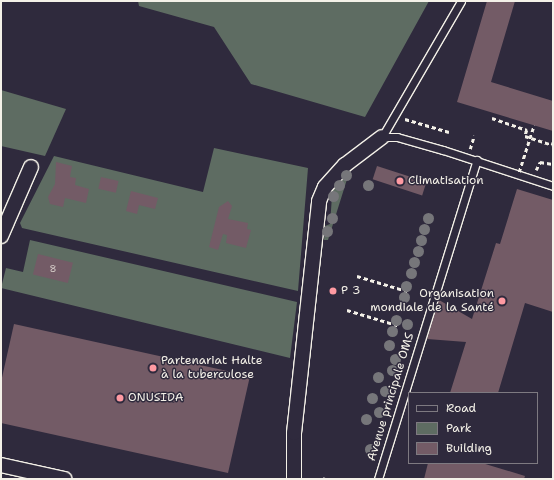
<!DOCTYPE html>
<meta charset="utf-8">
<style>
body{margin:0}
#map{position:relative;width:554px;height:480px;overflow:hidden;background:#2f2a3d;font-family:"Shantell Sans",sans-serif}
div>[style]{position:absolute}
.green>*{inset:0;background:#5e6c62}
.building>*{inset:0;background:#735b66;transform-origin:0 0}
.path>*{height:2.5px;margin-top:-1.25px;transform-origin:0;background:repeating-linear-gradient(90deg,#f4f1e8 0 4px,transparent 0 7px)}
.roads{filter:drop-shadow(1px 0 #f4f1e8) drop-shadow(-1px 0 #f4f1e8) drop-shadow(0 1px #f4f1e8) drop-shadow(0 -1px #f4f1e8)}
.lane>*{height:7px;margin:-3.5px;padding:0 3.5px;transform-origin:3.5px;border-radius:3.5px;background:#2f2a3d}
.street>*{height:14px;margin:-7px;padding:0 7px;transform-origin:7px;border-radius:7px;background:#2f2a3d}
.path-bridge>*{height:2.5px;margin-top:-1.25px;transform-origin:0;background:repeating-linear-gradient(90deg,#f4f1e8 0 4px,transparent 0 7px)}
.trees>*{width:11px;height:11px;margin:-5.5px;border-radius:50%;background:#76767a}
.dots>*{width:11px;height:11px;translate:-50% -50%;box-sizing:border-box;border:2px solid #2f2a3d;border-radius:50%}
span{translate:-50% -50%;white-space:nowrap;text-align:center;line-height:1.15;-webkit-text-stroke:3px #2f2a3d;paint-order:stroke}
.number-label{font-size:10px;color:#d4ccc8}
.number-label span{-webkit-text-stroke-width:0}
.poi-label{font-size:12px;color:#f4f1e8}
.left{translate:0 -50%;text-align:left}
.right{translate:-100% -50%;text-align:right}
.street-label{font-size:12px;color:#f4f1e8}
.frame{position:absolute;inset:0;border:2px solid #f4f1e8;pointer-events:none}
.legend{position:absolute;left:408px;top:392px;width:130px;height:72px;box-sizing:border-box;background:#2f2a3d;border:1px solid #7e7a81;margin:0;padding:5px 7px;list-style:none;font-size:12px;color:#f4f1e8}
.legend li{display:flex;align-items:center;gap:8px;height:20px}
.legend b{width:20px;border:1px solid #7e7a81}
</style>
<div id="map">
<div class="green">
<div style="clip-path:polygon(138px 1px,429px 1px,365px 117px,251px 84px,214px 27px,139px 6px)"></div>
<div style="clip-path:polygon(1px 90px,66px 109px,45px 156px,1px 146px)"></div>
<div style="clip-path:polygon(214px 148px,308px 168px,298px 291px,22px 228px,20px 223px,54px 156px,203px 192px)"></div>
<div style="clip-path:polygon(346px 172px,349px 173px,328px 240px,324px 240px,325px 226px,330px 224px,332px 196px,328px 195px,329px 191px)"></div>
<div style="clip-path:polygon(30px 240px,297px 302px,290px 358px,1px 288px,6px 268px,23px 272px)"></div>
</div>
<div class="building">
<div style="clip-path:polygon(487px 1px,515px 1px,491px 82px,553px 101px,553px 131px,457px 102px)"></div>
<div style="clip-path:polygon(56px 162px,72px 166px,70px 177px,76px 178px,75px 185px,89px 189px,86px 203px,65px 198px,63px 207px,50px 204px,48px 197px,55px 184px)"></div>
<div style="left:377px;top:166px;width:52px;height:14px;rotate:18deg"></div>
<div style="left:101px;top:177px;width:18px;height:12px;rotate:13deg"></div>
<div style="clip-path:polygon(517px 189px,553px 200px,553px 312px,525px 303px,498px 393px,450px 393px,466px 342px,427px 339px,439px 300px,472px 319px,496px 243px,500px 244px)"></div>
<div style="clip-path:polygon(131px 191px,158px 198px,155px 209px,139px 205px,137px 214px,126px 211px)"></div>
<div style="clip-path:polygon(228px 201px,232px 206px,228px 219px,248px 223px,247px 229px,251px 230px,246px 248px,226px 243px,227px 235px,223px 234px,218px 250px,209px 247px,219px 207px)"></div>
<div style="left:38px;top:254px;width:36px;height:21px;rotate:14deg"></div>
<div style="clip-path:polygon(14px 324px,250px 376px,228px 473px,1px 423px,1px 382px)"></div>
<div style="clip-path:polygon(428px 463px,482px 463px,525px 476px,524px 479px,424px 479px)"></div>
</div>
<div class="path">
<div style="left:492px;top:118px;width:37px;rotate:19deg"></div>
<div style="left:527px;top:130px;width:6px;rotate:108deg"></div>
<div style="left:525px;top:136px;width:28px;rotate:18deg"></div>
<div style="left:552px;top:145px;width:3px;rotate:-72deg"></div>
<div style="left:405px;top:119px;width:46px;rotate:16.5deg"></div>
<div style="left:470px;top:149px;width:14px;rotate:-73deg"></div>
<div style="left:536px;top:170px;width:9px;rotate:-63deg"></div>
<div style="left:540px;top:162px;width:13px;rotate:9deg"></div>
<div style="left:357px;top:276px;width:55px;rotate:16.8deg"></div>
<div style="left:347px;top:310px;width:55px;rotate:16.8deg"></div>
<div style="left:323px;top:478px;width:2px;rotate:27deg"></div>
</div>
<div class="roads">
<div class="lane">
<div style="left:382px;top:137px;width:15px"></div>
<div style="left:397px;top:137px;width:48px;rotate:15.8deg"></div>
<div style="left:443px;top:150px;width:116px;rotate:18.1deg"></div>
<div style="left:382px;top:137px;width:157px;rotate:-59.8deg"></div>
<div style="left:378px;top:479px;width:334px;rotate:-72.8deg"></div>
</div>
<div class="street">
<div style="left:1px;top:236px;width:75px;rotate:-66.5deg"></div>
<div style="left:1px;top:465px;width:65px;rotate:12.5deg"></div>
<div style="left:294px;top:479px;width:46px;rotate:-90deg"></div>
<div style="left:294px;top:433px;width:233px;rotate:-83.8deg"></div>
<div style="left:319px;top:201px;width:15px;rotate:-67deg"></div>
<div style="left:325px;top:187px;width:30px;rotate:-48deg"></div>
<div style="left:345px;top:165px;width:46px;rotate:-37.1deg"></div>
</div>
</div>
<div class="path-bridge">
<div style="left:519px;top:172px;width:49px;rotate:-72.3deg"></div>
</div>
<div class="trees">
<div style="left:346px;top:175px"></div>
<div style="left:339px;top:185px"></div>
<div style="left:368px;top:185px"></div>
<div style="left:333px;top:196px"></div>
<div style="left:332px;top:218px"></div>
<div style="left:428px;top:218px"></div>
<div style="left:424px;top:229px"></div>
<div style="left:327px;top:231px"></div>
<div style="left:421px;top:240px"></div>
<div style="left:418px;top:251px"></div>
<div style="left:414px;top:262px"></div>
<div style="left:411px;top:273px"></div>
<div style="left:406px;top:286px"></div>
<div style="left:404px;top:297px"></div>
<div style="left:396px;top:320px"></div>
<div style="left:407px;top:324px"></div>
<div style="left:392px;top:331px"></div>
<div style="left:389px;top:345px"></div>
<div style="left:395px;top:359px"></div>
<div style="left:392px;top:370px"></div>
<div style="left:378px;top:377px"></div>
<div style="left:385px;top:391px"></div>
<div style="left:372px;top:398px"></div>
<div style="left:379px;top:412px"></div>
<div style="left:366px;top:419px"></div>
<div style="left:370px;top:449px"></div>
</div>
<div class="dots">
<div style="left:400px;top:181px;background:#ff9aa2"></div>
<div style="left:333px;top:291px;background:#ff9aa2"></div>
<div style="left:502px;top:301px;background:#ff9aa2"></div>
<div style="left:153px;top:368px;background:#ff9aa2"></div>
<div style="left:120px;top:398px;background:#ff9aa2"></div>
</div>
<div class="number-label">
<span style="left:53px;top:269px">8</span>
</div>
<div class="poi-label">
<span class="left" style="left:408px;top:181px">Climatisation</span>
<span class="left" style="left:341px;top:291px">P 3</span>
<span class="right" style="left:494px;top:301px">Organisation<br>mondiale de la Santé</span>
<span class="left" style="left:161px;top:368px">Partenariat Halte<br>à la tuberculose</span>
<span class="left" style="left:128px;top:398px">ONUSIDA</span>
</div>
<div class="street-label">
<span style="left:391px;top:397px;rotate:-73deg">Avenue principale OMS</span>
</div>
<div class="frame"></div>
<ul class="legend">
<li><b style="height:5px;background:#2f2a3d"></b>Road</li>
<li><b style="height:11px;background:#5e6c62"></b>Park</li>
<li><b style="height:11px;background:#735b66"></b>Building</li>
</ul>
</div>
